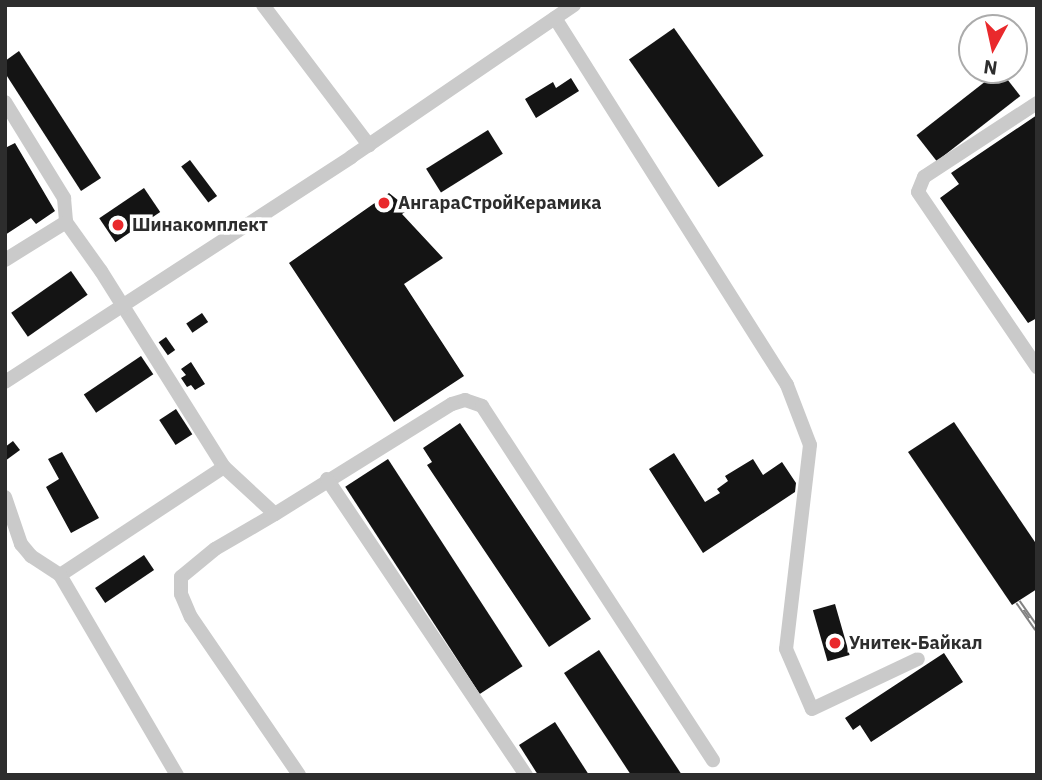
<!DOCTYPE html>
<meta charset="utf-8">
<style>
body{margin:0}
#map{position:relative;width:1042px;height:780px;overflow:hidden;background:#fff;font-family:"IBM Plex Sans",sans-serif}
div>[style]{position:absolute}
.building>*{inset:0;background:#141414;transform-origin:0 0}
.minor>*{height:14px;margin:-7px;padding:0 7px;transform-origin:7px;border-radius:7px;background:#cacaca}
.rail>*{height:6px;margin-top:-3px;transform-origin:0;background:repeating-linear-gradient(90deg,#fff 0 10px,#828282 0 20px);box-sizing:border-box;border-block:2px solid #828282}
.dots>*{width:19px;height:19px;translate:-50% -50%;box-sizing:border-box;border:4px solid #fff;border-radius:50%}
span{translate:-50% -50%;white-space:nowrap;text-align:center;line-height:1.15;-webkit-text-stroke:7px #fff;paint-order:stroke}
.poi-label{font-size:18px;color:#2d2d2d;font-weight:700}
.left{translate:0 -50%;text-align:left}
.frame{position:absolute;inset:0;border:7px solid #2d2d2d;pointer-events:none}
.north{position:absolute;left:958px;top:14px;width:70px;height:70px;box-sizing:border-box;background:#fff;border:2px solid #ababab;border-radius:50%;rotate:188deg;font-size:19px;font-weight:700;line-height:28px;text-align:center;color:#2d2d2d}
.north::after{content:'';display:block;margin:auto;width:24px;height:32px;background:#e9292c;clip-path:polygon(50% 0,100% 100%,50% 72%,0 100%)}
</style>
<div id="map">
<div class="building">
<div style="left:674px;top:28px;width:156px;height:55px;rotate:55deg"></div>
<div style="clip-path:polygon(19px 51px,101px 178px,81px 191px,5px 73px,5px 61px)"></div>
<div style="left:1000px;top:70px;width:33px;height:106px;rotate:52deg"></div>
<div style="clip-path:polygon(571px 78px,579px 91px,536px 118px,525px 99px,553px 82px,556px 88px)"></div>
<div style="clip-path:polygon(1037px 115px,1037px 318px,1028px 323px,940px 198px,959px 184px,951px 173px)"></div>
<div style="left:488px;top:130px;width:28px;height:73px;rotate:58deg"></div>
<div style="clip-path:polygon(15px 143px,55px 211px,36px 224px,31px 218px,5px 235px,5px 148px)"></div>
<div style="left:190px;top:160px;width:45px;height:11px;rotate:53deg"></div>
<div style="left:144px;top:188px;width:29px;height:54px;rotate:56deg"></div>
<div style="clip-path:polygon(389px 193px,409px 209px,402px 214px,443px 258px,404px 284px,464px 376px,394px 422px,289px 263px)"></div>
<div style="left:71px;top:271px;width:29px;height:73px;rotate:55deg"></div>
<div style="left:202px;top:313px;width:11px;height:19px;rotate:56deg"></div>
<div style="left:166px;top:337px;width:16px;height:9px;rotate:55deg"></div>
<div style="left:141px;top:356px;width:22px;height:69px;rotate:56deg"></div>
<div style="clip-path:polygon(191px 362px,205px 384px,195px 390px,191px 385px,187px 387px,181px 378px,186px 375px,181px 369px)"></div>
<div style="left:176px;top:409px;width:30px;height:20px;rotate:57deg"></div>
<div style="clip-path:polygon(954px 422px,1037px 545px,1037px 589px,1012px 605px,908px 452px)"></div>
<div style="clip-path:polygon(460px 423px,591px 619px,549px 647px,427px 465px,432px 462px,423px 448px)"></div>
<div style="clip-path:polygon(13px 441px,20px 450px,5px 461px,5px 447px)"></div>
<div style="clip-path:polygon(62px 452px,99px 518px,71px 533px,46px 487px,59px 479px,48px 459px)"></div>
<div style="clip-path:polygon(674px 453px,705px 502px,720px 493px,717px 489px,728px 481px,725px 476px,753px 459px,763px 475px,782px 462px,796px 483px,795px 492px,703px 553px,649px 469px)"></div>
<div style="left:388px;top:459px;width:247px;height:51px;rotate:57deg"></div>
<div style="left:144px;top:555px;width:18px;height:59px;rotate:56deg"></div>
<div style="left:835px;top:604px;width:53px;height:23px;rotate:74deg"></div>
<div style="clip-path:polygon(599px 650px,682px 775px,631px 775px,564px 673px)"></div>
<div style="clip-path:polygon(944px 653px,963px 682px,871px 742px,860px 725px,853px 730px,845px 718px)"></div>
<div style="clip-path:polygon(555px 722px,589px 775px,538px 775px,519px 745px)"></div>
</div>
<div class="minor">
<div style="left:263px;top:5px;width:176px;rotate:52.9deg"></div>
<div style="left:555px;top:18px;width:434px;rotate:57.7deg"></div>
<div style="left:787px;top:385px;width:64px;rotate:69deg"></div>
<div style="left:810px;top:445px;width:205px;rotate:96.7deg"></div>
<div style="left:786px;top:649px;width:65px;rotate:66.6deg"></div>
<div style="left:812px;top:709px;width:117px;rotate:-25.3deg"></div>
<div style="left:5px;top:102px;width:113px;rotate:58.4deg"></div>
<div style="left:64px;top:198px;width:24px;rotate:85deg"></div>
<div style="left:66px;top:222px;width:60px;rotate:54.5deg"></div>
<div style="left:101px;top:271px;width:231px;rotate:57.9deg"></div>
<div style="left:224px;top:467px;width:196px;rotate:146.6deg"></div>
<div style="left:60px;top:575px;width:232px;rotate:59.7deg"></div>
<div style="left:1037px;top:103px;width:135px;rotate:146.8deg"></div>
<div style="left:924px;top:177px;width:16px;rotate:112deg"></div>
<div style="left:918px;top:192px;width:212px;rotate:55.8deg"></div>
<div style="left:5px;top:260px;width:72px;rotate:-31.9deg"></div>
<div style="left:5px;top:382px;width:413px;rotate:-33deg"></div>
<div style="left:351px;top:157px;width:270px;rotate:-34.3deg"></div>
<div style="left:224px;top:467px;width:69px;rotate:42.7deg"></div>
<div style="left:275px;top:514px;width:208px;rotate:-31.9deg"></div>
<div style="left:452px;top:404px;width:14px;rotate:-17deg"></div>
<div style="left:465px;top:400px;width:18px;rotate:19deg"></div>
<div style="left:482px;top:406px;width:423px;rotate:56.9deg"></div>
<div style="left:327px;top:479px;width:357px;rotate:56.1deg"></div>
<div style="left:5px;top:497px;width:50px;rotate:71.2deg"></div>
<div style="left:21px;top:544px;width:16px;rotate:50deg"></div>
<div style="left:31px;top:556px;width:35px;rotate:33deg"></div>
<div style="left:275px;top:514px;width:69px;rotate:149.7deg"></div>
<div style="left:215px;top:549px;width:44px;rotate:140.5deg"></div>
<div style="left:181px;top:577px;width:17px;rotate:90deg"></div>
<div style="left:181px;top:594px;width:25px;rotate:67deg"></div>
<div style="left:191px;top:617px;width:191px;rotate:55.6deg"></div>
</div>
<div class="rail">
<div style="left:1018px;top:602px;width:33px;rotate:55deg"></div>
</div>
<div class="dots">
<div style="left:384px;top:203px;background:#e9292c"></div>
<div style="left:118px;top:225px;background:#e9292c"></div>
<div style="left:835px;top:643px;background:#e9292c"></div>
</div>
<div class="poi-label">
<span class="left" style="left:398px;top:203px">АнгараСтройКерамика</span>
<span class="left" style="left:132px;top:225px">Шинакомплект</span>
<span class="left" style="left:849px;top:643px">Унитек-Байкал</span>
</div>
<div class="frame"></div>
<div class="north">N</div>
</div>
